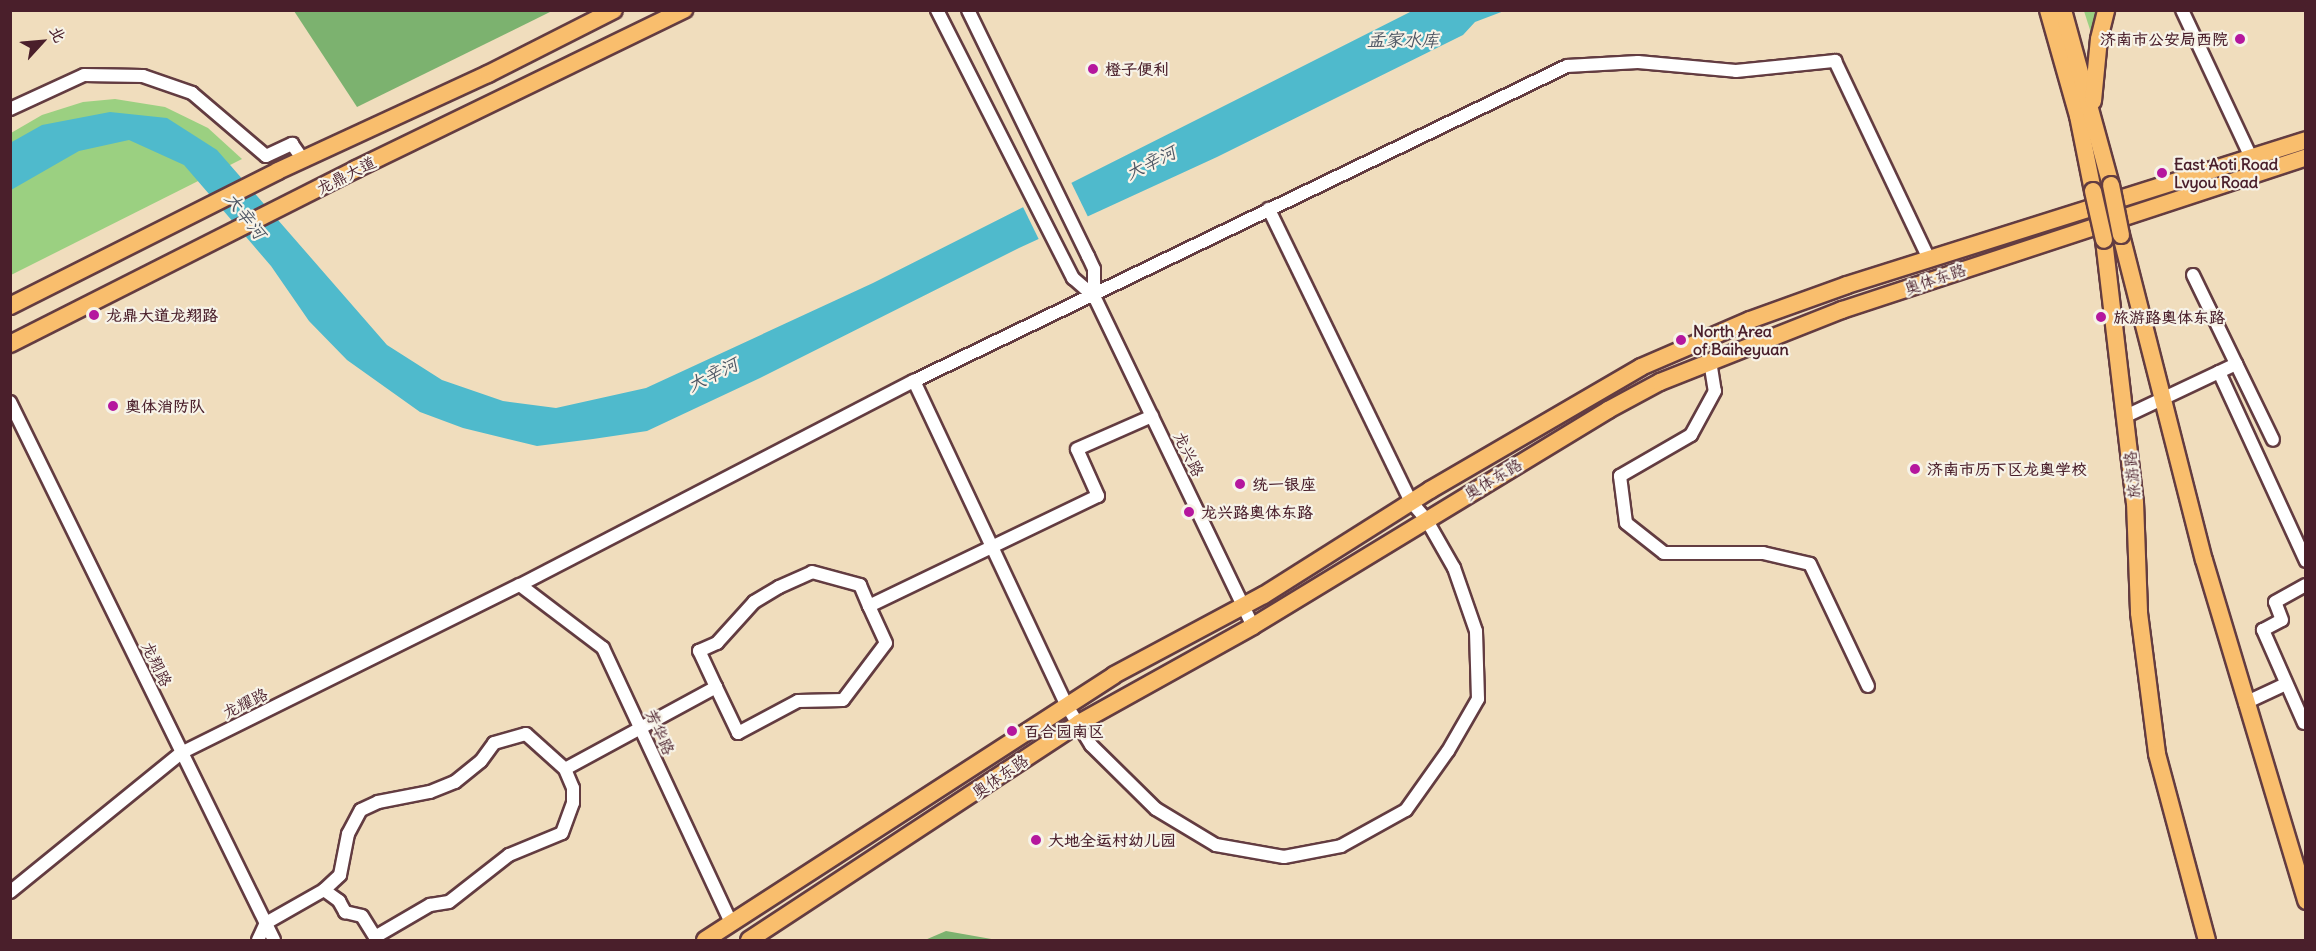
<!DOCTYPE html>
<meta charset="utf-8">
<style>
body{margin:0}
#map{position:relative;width:2316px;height:951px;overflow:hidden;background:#f0ddbd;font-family:Delius,"LXGW WenKai TC",sans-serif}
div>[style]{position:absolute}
.green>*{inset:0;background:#9bd081}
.forest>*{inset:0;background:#7cb26f}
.water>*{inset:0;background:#4fbacc}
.pier>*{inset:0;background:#f0ddbd;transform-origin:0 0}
.roads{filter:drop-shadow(2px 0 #633c41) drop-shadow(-2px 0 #633c41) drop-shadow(0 2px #633c41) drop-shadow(0 -2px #633c41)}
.minor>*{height:12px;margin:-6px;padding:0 6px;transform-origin:6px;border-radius:6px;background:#fff}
.major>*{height:16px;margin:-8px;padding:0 8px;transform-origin:8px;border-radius:8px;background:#f9be6d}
.bridges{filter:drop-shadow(2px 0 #633c41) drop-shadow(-2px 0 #633c41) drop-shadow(0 2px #633c41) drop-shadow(0 -2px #633c41)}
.major-bridge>*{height:16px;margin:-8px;padding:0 8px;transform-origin:8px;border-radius:8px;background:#f9be6d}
.dots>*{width:16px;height:16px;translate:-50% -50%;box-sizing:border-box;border:3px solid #f7f3e8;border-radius:50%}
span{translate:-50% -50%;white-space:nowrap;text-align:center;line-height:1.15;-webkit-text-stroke:4.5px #f7f3e8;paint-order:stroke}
.poi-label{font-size:16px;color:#4a1f2b;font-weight:700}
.right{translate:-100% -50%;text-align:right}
.left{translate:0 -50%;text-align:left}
.street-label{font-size:16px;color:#4a1f2b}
.water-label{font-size:18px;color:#4c5563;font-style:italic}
.frame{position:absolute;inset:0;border:12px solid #4a1f2b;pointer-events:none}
.north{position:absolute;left:12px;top:12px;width:60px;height:60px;-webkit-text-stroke:4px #f7f3e8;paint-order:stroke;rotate:64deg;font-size:16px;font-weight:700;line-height:24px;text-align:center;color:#4a1f2b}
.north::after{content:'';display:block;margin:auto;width:21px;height:27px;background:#4a1f2b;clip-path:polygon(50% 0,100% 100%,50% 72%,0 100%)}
</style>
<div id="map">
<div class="green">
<div style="clip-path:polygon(2084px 11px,2098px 11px,2092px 36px)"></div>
<div style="clip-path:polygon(115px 99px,165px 107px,208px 128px,242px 159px,11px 275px,11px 133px,42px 115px,83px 102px)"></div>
</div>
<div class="forest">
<div style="clip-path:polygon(294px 11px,552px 11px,357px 107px)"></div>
<div style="clip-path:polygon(946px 931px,997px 940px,925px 940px)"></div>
</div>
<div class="water">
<div style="clip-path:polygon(1412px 11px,1504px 11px,1475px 22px,1463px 35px,1217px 157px,1019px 248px,760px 378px,647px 431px,593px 439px,537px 446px,463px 428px,420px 412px,347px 360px,309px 321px,271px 266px,184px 165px,129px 140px,79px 151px,11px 190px,10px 143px,42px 125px,110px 112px,167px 118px,217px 150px,387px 345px,442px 380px,503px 401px,556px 408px,646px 388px,873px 283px)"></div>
</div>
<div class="pier">
<div style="left:1069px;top:178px;width:46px;height:54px;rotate:64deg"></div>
</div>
<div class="roads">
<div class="minor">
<div style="left:937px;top:10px;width:301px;rotate:63.1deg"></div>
<div style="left:1073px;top:278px;width:28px;rotate:41deg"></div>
<div style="left:1094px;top:296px;width:366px;rotate:64.3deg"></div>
<div style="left:968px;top:10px;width:274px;rotate:64deg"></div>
<div style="left:1088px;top:256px;width:14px;rotate:65deg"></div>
<div style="left:1094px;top:269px;width:27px;rotate:90deg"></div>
<div style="left:2182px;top:10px;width:170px;rotate:64.9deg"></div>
<div style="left:10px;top:109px;width:81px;rotate:-24.7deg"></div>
<div style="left:84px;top:75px;width:59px;rotate:1deg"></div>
<div style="left:143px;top:76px;width:52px;rotate:19.1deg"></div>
<div style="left:192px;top:93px;width:97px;rotate:40.4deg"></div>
<div style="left:266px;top:156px;width:29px;rotate:-25deg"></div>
<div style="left:292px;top:144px;width:19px;rotate:55deg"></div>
<div style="left:2193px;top:275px;width:183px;rotate:64.1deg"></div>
<div style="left:1710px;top:361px;width:30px;rotate:81deg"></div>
<div style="left:1715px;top:391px;width:50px;rotate:118.6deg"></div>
<div style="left:1691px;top:435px;width:82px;rotate:150deg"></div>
<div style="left:1620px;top:476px;width:47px;rotate:82.7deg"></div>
<div style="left:1626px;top:523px;width:48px;rotate:38.3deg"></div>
<div style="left:1664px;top:553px;width:99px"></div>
<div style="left:1763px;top:553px;width:48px;rotate:13.2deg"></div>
<div style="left:1810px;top:564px;width:135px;rotate:64.6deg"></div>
<div style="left:2219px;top:372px;width:208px;rotate:65.3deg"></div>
<div style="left:914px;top:381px;width:359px;rotate:64.8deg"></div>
<div style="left:1067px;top:706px;width:46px;rotate:58.4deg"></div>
<div style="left:1091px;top:745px;width:91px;rotate:44.6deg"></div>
<div style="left:1156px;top:809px;width:70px;rotate:31deg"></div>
<div style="left:1216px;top:845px;width:69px;rotate:10deg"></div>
<div style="left:1284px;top:857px;width:58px;rotate:-10.9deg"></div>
<div style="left:1341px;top:846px;width:74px;rotate:-29deg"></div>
<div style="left:1406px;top:810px;width:72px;rotate:-54.6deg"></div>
<div style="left:1448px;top:751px;width:60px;rotate:-60deg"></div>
<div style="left:1478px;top:699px;width:68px;rotate:-91.7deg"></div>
<div style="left:1476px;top:631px;width:67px;rotate:-109.2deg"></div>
<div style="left:1454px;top:568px;width:56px;rotate:-119.7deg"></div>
<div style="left:1426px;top:519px;width:23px;rotate:-131deg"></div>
<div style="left:1411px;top:502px;width:326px;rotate:-115.9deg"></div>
<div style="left:10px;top:402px;width:599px;rotate:63.86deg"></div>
<div style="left:2126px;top:416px;width:122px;rotate:-25.3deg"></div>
<div style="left:520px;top:585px;width:104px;rotate:37.2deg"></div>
<div style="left:603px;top:648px;width:303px;rotate:65deg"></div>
<div style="left:716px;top:687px;width:40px;rotate:-115deg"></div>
<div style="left:699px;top:651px;width:20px;rotate:-24deg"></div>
<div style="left:717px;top:643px;width:55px;rotate:-47.9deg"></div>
<div style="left:754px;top:602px;width:29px;rotate:-31deg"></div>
<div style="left:779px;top:587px;width:36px;rotate:-24deg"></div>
<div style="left:812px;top:572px;width:50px;rotate:15.2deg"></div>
<div style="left:860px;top:585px;width:23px;rotate:67deg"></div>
<div style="left:2245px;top:703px;width:45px;rotate:-24.9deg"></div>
<div style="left:2304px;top:723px;width:102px;rotate:-113.8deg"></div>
<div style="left:2263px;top:630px;width:21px;rotate:-28deg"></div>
<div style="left:2282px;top:620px;width:19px;rotate:-111deg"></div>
<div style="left:2275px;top:602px;width:35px;rotate:-29deg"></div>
<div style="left:324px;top:890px;width:19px;rotate:36deg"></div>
<div style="left:339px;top:901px;width:13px;rotate:61deg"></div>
<div style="left:345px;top:912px;width:17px;rotate:13deg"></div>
<div style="left:362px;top:916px;width:25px;rotate:58deg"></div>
<div style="left:375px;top:937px;width:64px;rotate:-30.2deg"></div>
<div style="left:430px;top:905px;width:19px;rotate:-9deg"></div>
<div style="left:449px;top:902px;width:76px;rotate:-38.1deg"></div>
<div style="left:509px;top:855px;width:57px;rotate:-22.5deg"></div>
<div style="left:562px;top:833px;width:32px;rotate:-70deg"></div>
<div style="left:573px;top:803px;width:15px;rotate:-90deg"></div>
<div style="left:573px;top:788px;width:21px;rotate:-113deg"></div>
<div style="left:10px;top:892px;width:220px;rotate:-39.1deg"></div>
<div style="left:181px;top:753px;width:378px;rotate:-26.4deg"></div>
<div style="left:520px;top:585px;width:444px;rotate:-27.4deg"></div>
<div style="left:914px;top:381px;width:725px;rotate:-25.75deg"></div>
<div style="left:1567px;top:66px;width:71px;rotate:-3.2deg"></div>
<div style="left:1638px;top:62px;width:98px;rotate:5.2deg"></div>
<div style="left:1736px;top:71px;width:100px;rotate:-5.8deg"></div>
<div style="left:1835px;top:61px;width:219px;rotate:64.6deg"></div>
<div style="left:258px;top:940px;width:19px;rotate:-65deg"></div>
<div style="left:266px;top:923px;width:67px;rotate:-29.6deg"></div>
<div style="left:324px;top:890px;width:22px;rotate:-43deg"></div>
<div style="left:340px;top:875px;width:42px;rotate:-79deg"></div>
<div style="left:348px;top:834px;width:27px;rotate:-62deg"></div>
<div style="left:361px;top:810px;width:19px;rotate:-25deg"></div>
<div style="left:378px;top:802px;width:53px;rotate:-10.9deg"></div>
<div style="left:430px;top:792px;width:27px;rotate:-22deg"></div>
<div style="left:455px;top:782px;width:33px;rotate:-39deg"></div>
<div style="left:481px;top:761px;width:22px;rotate:-54deg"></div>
<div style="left:494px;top:743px;width:33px;rotate:-16deg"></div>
<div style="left:526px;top:734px;width:52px;rotate:41.9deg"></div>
<div style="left:565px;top:769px;width:172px;rotate:-28.5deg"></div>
<div style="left:716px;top:687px;width:51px;rotate:64.4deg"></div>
<div style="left:738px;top:733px;width:68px;rotate:-28.1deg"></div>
<div style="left:798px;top:701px;width:45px;rotate:-1.3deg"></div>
<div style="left:843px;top:700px;width:71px;rotate:-53deg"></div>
<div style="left:886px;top:643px;width:41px;rotate:-114.7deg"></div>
<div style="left:869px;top:606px;width:254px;rotate:-25.7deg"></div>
<div style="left:1098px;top:496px;width:51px;rotate:-114.1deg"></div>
<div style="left:1077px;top:449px;width:82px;rotate:-23.7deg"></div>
</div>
<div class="major">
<div style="left:2048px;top:10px;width:110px;rotate:74.2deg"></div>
<div style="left:2078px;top:116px;width:76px;rotate:78.7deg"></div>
<div style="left:2063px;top:10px;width:181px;rotate:74.7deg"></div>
<div style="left:2093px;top:101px;width:62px;rotate:-84.5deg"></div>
<div style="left:2099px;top:39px;width:30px;rotate:-76deg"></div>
<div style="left:2121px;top:235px;width:335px;rotate:75.7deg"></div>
<div style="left:2204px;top:560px;width:356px;rotate:73.3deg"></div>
<div style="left:2104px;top:240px;width:264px;rotate:83.3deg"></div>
<div style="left:2135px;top:502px;width:111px;rotate:87.9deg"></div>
<div style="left:2139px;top:613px;width:142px;rotate:82.7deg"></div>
<div style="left:2157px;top:754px;width:193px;rotate:75deg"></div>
<div style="left:10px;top:306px;width:300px;rotate:-26.7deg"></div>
<div style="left:278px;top:171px;width:231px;rotate:-24.8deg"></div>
<div style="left:488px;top:74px;width:141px;rotate:-26.9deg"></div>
<div style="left:10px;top:344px;width:388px;rotate:-26.8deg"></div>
<div style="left:356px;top:169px;width:365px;rotate:-25.9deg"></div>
<div style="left:705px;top:940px;width:487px;rotate:-32.9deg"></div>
<div style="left:1114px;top:675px;width:170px;rotate:-28.1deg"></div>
<div style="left:1264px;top:595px;width:196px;rotate:-32.3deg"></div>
<div style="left:1430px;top:490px;width:244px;rotate:-30.2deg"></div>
<div style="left:1641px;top:367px;width:119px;rotate:-23.3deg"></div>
<div style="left:1750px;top:320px;width:103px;rotate:-19.8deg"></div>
<div style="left:1847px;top:285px;width:481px;rotate:-17.5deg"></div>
<div style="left:749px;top:940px;width:395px;rotate:-33.3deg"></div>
<div style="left:1079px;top:723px;width:199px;rotate:-29.1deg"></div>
<div style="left:1253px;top:626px;width:416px;rotate:-31.3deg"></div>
<div style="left:1608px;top:410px;width:59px;rotate:-28.3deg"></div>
<div style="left:1660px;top:382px;width:196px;rotate:-21.6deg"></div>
<div style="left:1842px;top:310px;width:489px;rotate:-18.2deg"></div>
</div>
</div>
<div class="bridges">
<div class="major-bridge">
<div style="left:2111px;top:185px;width:51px;rotate:78.7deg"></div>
<div style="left:2093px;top:191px;width:50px;rotate:77.3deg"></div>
</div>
</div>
<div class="dots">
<div style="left:2240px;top:39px;background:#b5179e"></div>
<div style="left:1093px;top:69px;background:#b5179e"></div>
<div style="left:2162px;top:173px;background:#b5179e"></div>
<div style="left:94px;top:315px;background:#b5179e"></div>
<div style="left:2101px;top:317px;background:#b5179e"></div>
<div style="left:1681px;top:340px;background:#b5179e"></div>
<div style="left:113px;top:406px;background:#b5179e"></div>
<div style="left:1915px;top:469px;background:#b5179e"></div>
<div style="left:1240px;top:484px;background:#b5179e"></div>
<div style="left:1189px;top:512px;background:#b5179e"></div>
<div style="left:1012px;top:731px;background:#b5179e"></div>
<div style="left:1036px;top:840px;background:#b5179e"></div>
</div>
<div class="poi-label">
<span class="right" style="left:2228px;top:39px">济南市公安局西院</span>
<span class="left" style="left:1105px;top:69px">橙子便利</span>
<span class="left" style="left:2174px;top:173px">East Aoti Road<br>Lvyou Road</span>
<span class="left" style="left:106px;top:315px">龙鼎大道龙翔路</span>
<span class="left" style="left:2113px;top:317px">旅游路奥体东路</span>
<span class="left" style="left:1693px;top:340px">North Area<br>of Baiheyuan</span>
<span class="left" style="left:125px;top:406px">奥体消防队</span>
<span class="left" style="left:1927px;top:469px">济南市历下区龙奥学校</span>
<span class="left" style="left:1252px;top:484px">统一银座</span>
<span class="left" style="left:1201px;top:512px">龙兴路奥体东路</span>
<span class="left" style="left:1024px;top:731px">百合园南区</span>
<span class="left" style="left:1048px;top:840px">大地全运村幼儿园</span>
</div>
<div class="street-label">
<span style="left:346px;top:175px;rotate:-27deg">龙鼎大道</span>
<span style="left:1935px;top:279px;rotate:-19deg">奥体东路</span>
<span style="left:1189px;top:454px;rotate:64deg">龙兴路</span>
<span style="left:2132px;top:475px;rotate:-96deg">旅游路</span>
<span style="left:1493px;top:479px;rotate:-31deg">奥体东路</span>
<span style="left:157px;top:664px;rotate:64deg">龙翔路</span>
<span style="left:245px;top:703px;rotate:-26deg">龙耀路</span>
<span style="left:660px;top:732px;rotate:65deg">芳华路</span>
<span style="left:1000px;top:776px;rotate:-34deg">奥体东路</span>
</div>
<div class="water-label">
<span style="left:1403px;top:40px">孟家水库</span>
<span style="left:1151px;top:163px;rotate:-26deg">大辛河</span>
<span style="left:245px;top:216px;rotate:52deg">大辛河</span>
<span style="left:713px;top:375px;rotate:-26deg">大辛河</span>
</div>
<div class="frame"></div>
<div class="north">北</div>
</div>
